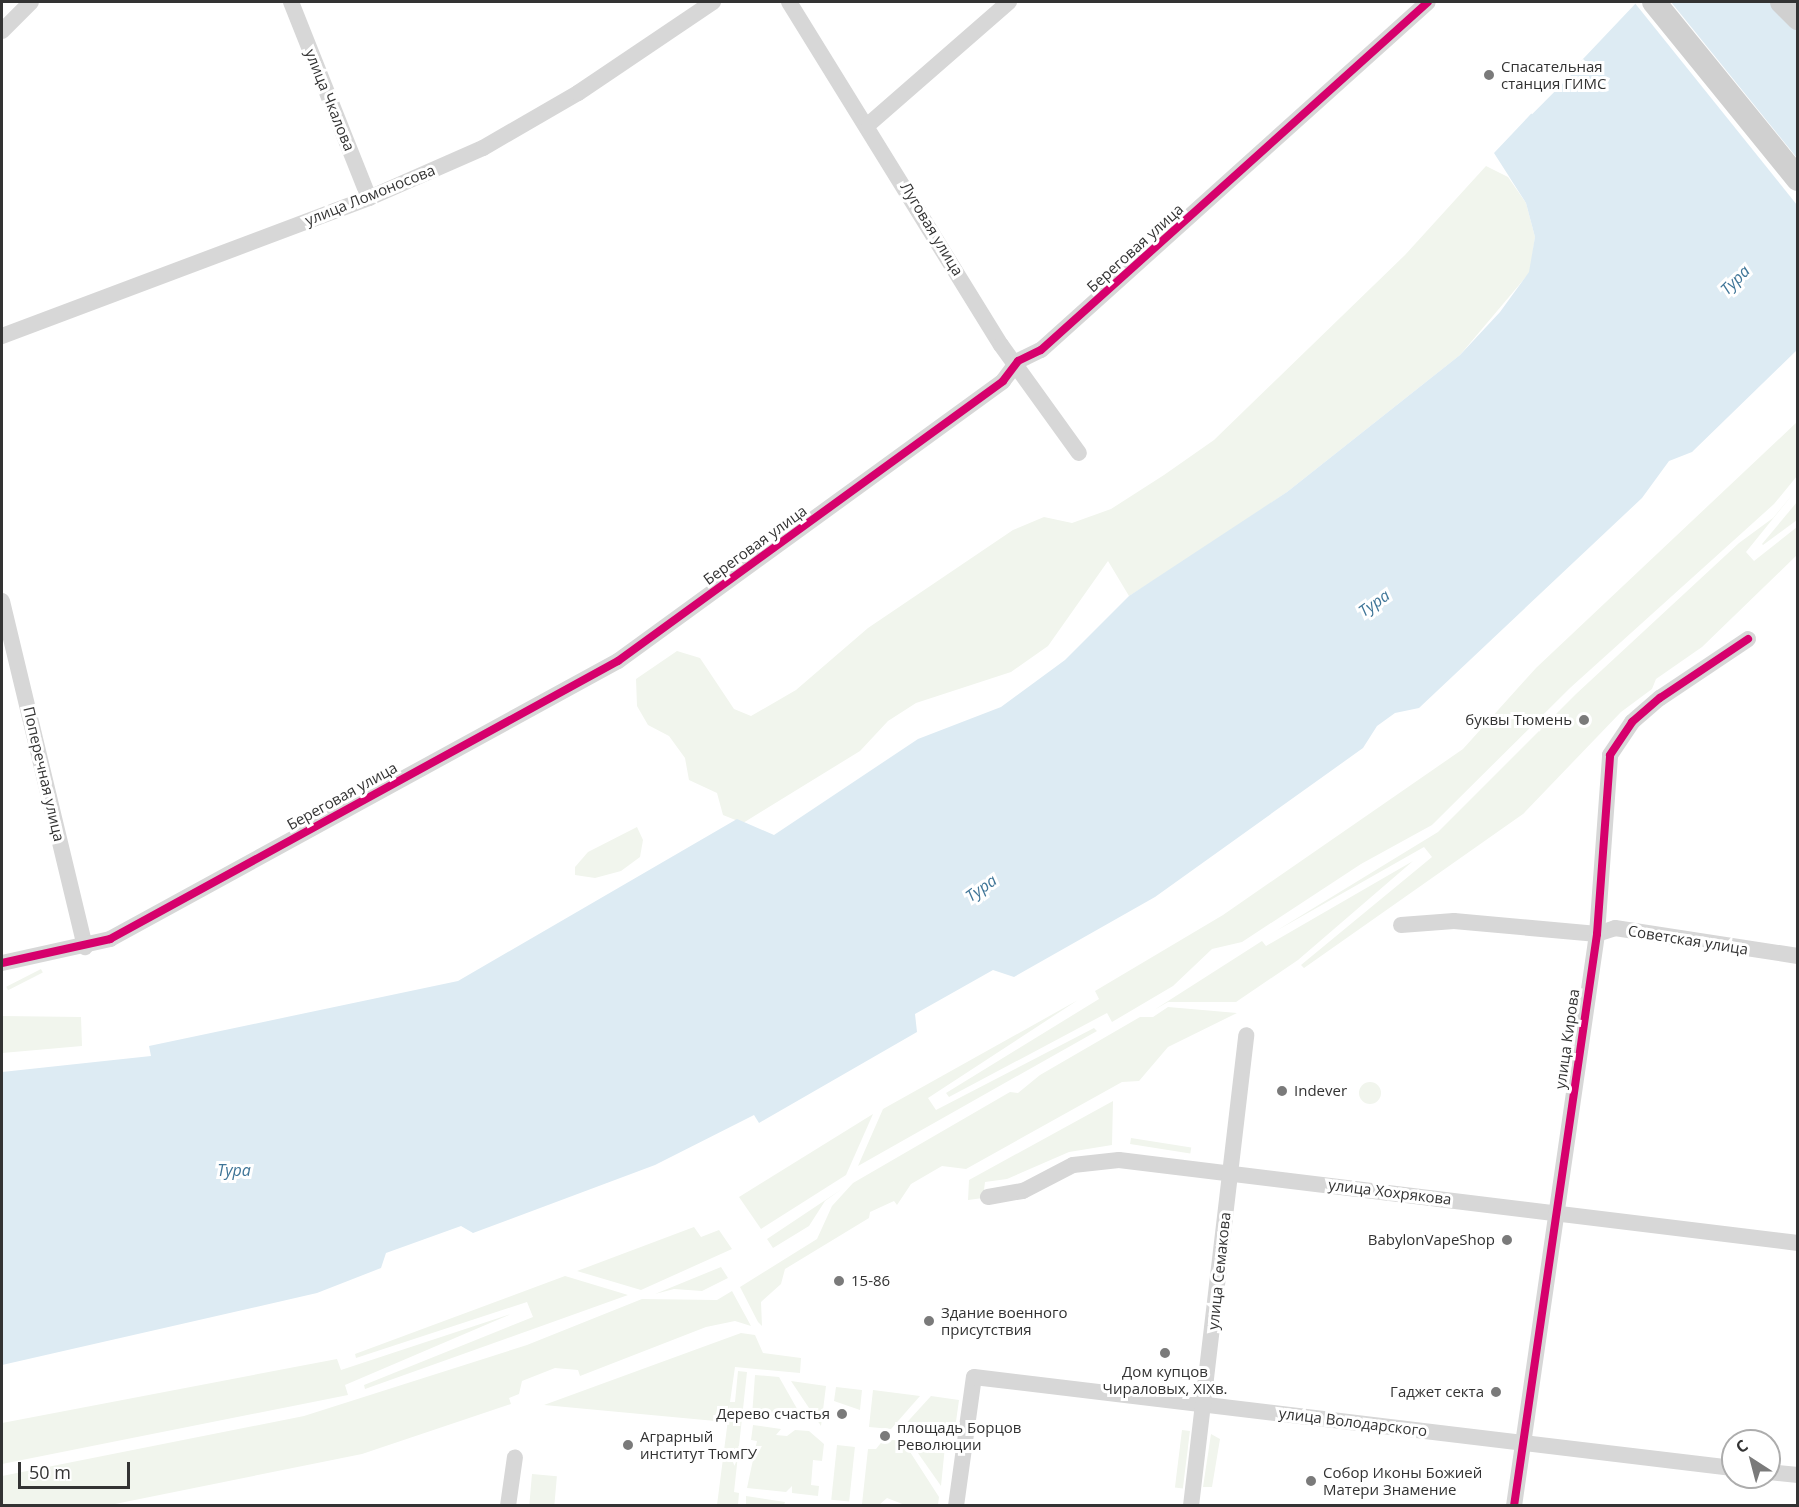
<!DOCTYPE html>
<meta charset="utf-8">
<style>
body{margin:0}
#map{position:relative;width:1799px;height:1507px;overflow:hidden;background:#fff;font-family:"Open Sans",sans-serif}
div>[style]{position:absolute}
.green>*{inset:0;background:#f1f5ed;transform-origin:0 0}
.round{border-radius:50%}
.water>*{inset:0;background:#ddebf3}
.pier>*{inset:0;background:#fff;transform-origin:0 0}
.street>*{height:16px;margin:-8px;padding:0 8px;transform-origin:8px;border-radius:8px;background:#d7d7d7}
.secondary>*{height:24px;margin:-12px;padding:0 12px;transform-origin:12px;border-radius:12px;background:#d0d0d0}
.cycleway>*{height:8px;margin:-4px;padding:0 4px;transform-origin:4px;border-radius:4px;background:#d6006c}
.dots>*{width:16px;height:16px;translate:-50% -50%;box-sizing:border-box;border:3px solid #fff;border-radius:50%}
span{translate:-50% -50%;white-space:nowrap;text-align:center;line-height:1.15;-webkit-text-stroke:6px #fff;paint-order:stroke}
.poi-label{font-size:15px;color:#333}
.left{translate:0 -50%;text-align:left}
.right{translate:-100% -50%;text-align:right}
.street-label{font-size:15px;color:#333}
.water-label{font-size:16px;color:#3f7597;font-style:italic}
.frame{position:absolute;inset:0;border:3px solid #333;pointer-events:none}
.north{position:absolute;left:1721px;top:1429px;width:60px;height:60px;box-sizing:border-box;background:#fff;border:2px solid #adadad;border-radius:50%;rotate:324deg;font-size:16px;font-weight:700;line-height:24px;text-align:center;color:#333}
.north::after{content:'';display:block;margin:auto;width:21px;height:27px;background:#7a7a7a;clip-path:polygon(50% 0,100% 100%,50% 72%,0 100%)}
.scale{position:absolute;left:18px;top:1462px;width:112px;height:27px;box-sizing:border-box;border:3px solid #333;border-top:0;padding-left:8px;font-size:18px;line-height:21px;white-space:nowrap;color:#333;-webkit-text-stroke:4px #fff;paint-order:stroke}
</style>
<div id="map">
<div class="green">
<div style="clip-path:polygon(1486px 166px,1508px 177px,1526px 203px,1535px 237px,1530px 272px,1460px 355px,1287px 492px,1205px 548px,1129px 596px,1108px 561px,1048px 646px,1011px 672px,916px 703px,888px 721px,860px 751px,743px 823px,723px 815px,717px 793px,689px 780px,685px 758px,669px 736px,648px 725px,637px 706px,636px 679px,677px 651px,700px 658px,734px 709px,751px 716px,796px 690px,868px 628px,1013px 530px,1044px 517px,1072px 523px,1111px 509px,1164px 475px,1214px 440px,1405px 255px)"></div>
<div style="clip-path:polygon(1797px 422px,1797px 476px,1774px 504px,1570px 688px,1432px 825px,1361px 864px,1242px 942px,1212px 949px,1173px 986px,1112px 1022px,1107px 1013px,949px 1097px,946px 1093px,1099px 999px,1095px 991px,1223px 915px,1463px 749px,1536px 668px)"></div>
<div style="clip-path:polygon(1797px 489px,1746px 552px,1754px 561px,1797px 527px,1797px 555px,1702px 647px,1656px 679px,1652px 689px,1621px 712px,1523px 814px,1304px 968px,1301px 965px,1432px 857px,1424px 847px,1276px 931px,1438px 832px,1576px 694px,1739px 543px,1773px 518px)"></div>
<div style="clip-path:polygon(1797px 502px,1797px 520px,1763px 545px,1762px 544px)"></div>
<div style="clip-path:polygon(637px 827px,643px 840px,640px 857px,621px 871px,595px 878px,575px 875px,575px 867px,588px 852px)"></div>
<div style="clip-path:polygon(1413px 861px,1298px 960px,1236px 1002px,1168px 1002px,1154px 1010px,1262px 941px,1266px 946px)"></div>
<div style="left:41px;top:969px;width:4px;height:39px;rotate:63deg"></div>
<div style="clip-path:polygon(1078px 1000px,928px 1098px,936px 1110px,1094px 1028px,1097px 1031px,858px 1166px,883px 1109px)"></div>
<div style="clip-path:polygon(1168px 1007px,1237px 1013px,1168px 1047px,1139px 1081px,1122px 1082px,966px 1169px,942px 1166px,911px 1184px,897px 1205px,894px 1201px,870px 1212px,869px 1218px,785px 1269px,781px 1284px,761px 1302px,762px 1326px,758px 1322px,740px 1287px,817px 1239px,832px 1206px,853px 1183px,1010px 1092px,1018px 1093px,1040px 1075px,1140px 1017px,1153px 1017px)"></div>
<div style="clip-path:polygon(2px 1016px,81px 1017px,82px 1046px,2px 1053px)"></div>
<div class="round" style="left:1359px;top:1082px;width:22px;height:22px"></div>
<div style="clip-path:polygon(1113px 1101px,1112px 1145px,1069px 1152px,1007px 1179px,985px 1182px,983px 1198px,968px 1200px,969px 1180px)"></div>
<div style="clip-path:polygon(873px 1114px,846px 1175px,761px 1229px,739px 1197px)"></div>
<div style="left:1131px;top:1138px;width:61px;height:6px;rotate:9deg"></div>
<div style="clip-path:polygon(842px 1189px,825px 1201px,809px 1226px,773px 1248px,767px 1239px)"></div>
<div style="clip-path:polygon(694px 1227px,701px 1237px,719px 1230px,732px 1249px,641px 1290px,577px 1271px)"></div>
<div style="clip-path:polygon(721px 1267px,728px 1278px,702px 1291px,674px 1289px,655px 1294px)"></div>
<div style="clip-path:polygon(565px 1276px,628px 1295px,365px 1389px,364px 1385px,533px 1317px,527px 1302px,356px 1358px,355px 1354px)"></div>
<div style="clip-path:polygon(732px 1291px,751px 1326px,735px 1321px,706px 1327px,580px 1376px,578px 1370px,555px 1368px,522px 1381px,519px 1394px,509px 1398px,511px 1404px,362px 1454px,110px 1505px,2px 1505px,2px 1476px,304px 1416px,527px 1345px,642px 1299px,717px 1300px)"></div>
<div style="clip-path:polygon(511px 1314px,345px 1385px,348px 1395px,2px 1464px,2px 1423px,337px 1359px,341px 1370px)"></div>
<div style="clip-path:polygon(741px 1333px,755px 1335px,763px 1353px,801px 1358px,800px 1373px,735px 1367px,730px 1402px,735px 1402px,738px 1371px,747px 1372px,734px 1492px,739px 1493px,738px 1505px,717px 1505px,730px 1404px,726px 1422px,544px 1405px)"></div>
<div style="clip-path:polygon(755px 1375px,779px 1377px,804px 1421px,752px 1416px)"></div>
<div style="clip-path:polygon(791px 1381px,826px 1386px,821px 1426px)"></div>
<div style="clip-path:polygon(836px 1387px,862px 1390px,860px 1410px,834px 1401px)"></div>
<div style="clip-path:polygon(873px 1390px,920px 1396px,891px 1429px,869px 1427px)"></div>
<div style="clip-path:polygon(931px 1396px,959px 1400px,954px 1436px,900px 1430px)"></div>
<div style="clip-path:polygon(753px 1425px,781px 1429px,776px 1435px,787px 1436px,795px 1430px,809px 1431px,824px 1444px,822px 1461px,813px 1460px,811px 1485px,819px 1486px,818px 1496px,792px 1493px,792px 1486px,786px 1492px,747px 1488px,757px 1441px,751px 1440px)"></div>
<div style="left:1182px;top:1430px;width:8px;height:58px;rotate:7deg"></div>
<div style="clip-path:polygon(1211px 1434px,1220px 1439px,1212px 1487px,1203px 1487px)"></div>
<div style="clip-path:polygon(884px 1439px,903px 1441px,939px 1497px,938px 1505px,905px 1505px,887px 1498px,879px 1505px,862px 1504px,868px 1449px,876px 1449px)"></div>
<div style="clip-path:polygon(917px 1442px,945px 1446px,941px 1486px,913px 1446px)"></div>
<div style="left:837px;top:1445px;width:18px;height:55px;rotate:6deg"></div>
<div style="left:532px;top:1474px;width:25px;height:31px;rotate:5deg"></div>
<div style="clip-path:polygon(746px 1496px,785px 1502px,784px 1505px,746px 1505px)"></div>
</div>
<div class="water">
<div style="clip-path:polygon(1637px 2px,1797px 2px,1797px 350px,1692px 452px,1669px 461px,1642px 498px,1419px 708px,1395px 713px,1377px 726px,1363px 748px,1155px 897px,1014px 977px,993px 970px,915px 1014px,917px 1032px,759px 1123px,754px 1115px,655px 1165px,473px 1233px,461px 1226px,386px 1253px,381px 1268px,317px 1293px,2px 1365px,2px 1072px,151px 1056px,149px 1046px,458px 981px,737px 819px,774px 835px,918px 739px,1001px 707px,1065px 660px,1129px 596px,1287px 492px,1460px 355px,1500px 312px,1529px 272px,1535px 237px,1526px 203px,1494px 153px)"></div>
</div>
<div class="pier">
<div style="clip-path:polygon(1634px 2px,1671px 2px,1797px 158px,1797px 205px)"></div>
<div style="left:1583px;top:59px;width:3px;height:75px;rotate:45deg"></div>
</div>
<div class="street">
<div style="left:291px;top:2px;width:211px;rotate:68.3deg"></div>
<div style="left:789px;top:2px;width:403px;rotate:58.3deg"></div>
<div style="left:1001px;top:345px;width:133px;rotate:54.2deg"></div>
<div style="left:2px;top:31px;width:41px;rotate:-45deg"></div>
<div style="left:869px;top:124px;width:186px;rotate:-41.1deg"></div>
<div style="left:2px;top:336px;width:392px;rotate:-20.6deg"></div>
<div style="left:369px;top:198px;width:124px;rotate:-23.7deg"></div>
<div style="left:483px;top:148px;width:110px;rotate:-30.1deg"></div>
<div style="left:578px;top:93px;width:163px;rotate:-34deg"></div>
<div style="left:2px;top:601px;width:356px;rotate:76.5deg"></div>
<div style="left:1401px;top:925px;width:53px;rotate:-4.3deg"></div>
<div style="left:1454px;top:921px;width:144px;rotate:5.2deg"></div>
<div style="left:1597px;top:934px;width:19px;rotate:-18deg"></div>
<div style="left:1615px;top:928px;width:185px;rotate:8.7deg"></div>
<div style="left:2px;top:963px;width:111px;rotate:-12.5deg"></div>
<div style="left:110px;top:939px;width:579px;rotate:-28.69deg"></div>
<div style="left:618px;top:661px;width:476px;rotate:-36deg"></div>
<div style="left:1003px;top:381px;width:25px;rotate:-53deg"></div>
<div style="left:1018px;top:361px;width:25px;rotate:-26deg"></div>
<div style="left:1041px;top:350px;width:520px;rotate:-41.96deg"></div>
<div style="left:988px;top:1197px;width:36px;rotate:-10deg"></div>
<div style="left:1023px;top:1191px;width:56px;rotate:-27.5deg"></div>
<div style="left:1073px;top:1165px;width:46px;rotate:-6.2deg"></div>
<div style="left:1119px;top:1160px;width:684px;rotate:6.97deg"></div>
<div style="left:1769px;top:1472px;width:29px;rotate:6deg"></div>
<div style="left:508px;top:1506px;width:49px;rotate:-81.9deg"></div>
<div style="left:956px;top:1506px;width:130px;rotate:-82.1deg"></div>
<div style="left:974px;top:1377px;width:764px;rotate:6.84deg"></div>
<div style="left:1191px;top:1506px;width:474px;rotate:-83.3deg"></div>
<div style="left:1514px;top:1506px;width:578px;rotate:-81.74deg"></div>
<div style="left:1597px;top:934px;width:179px;rotate:-85.8deg"></div>
<div style="left:1610px;top:755px;width:40px;rotate:-56deg"></div>
<div style="left:1632px;top:722px;width:37px;rotate:-41deg"></div>
<div style="left:1660px;top:698px;width:106px;rotate:-33.8deg"></div>
</div>
<div class="secondary">
<div style="left:1654px;top:2px;width:228px;rotate:50.9deg"></div>
<div style="left:1782px;top:2px;width:23px;rotate:45deg"></div>
</div>
<div class="cycleway">
<div style="left:2px;top:963px;width:111px;rotate:-12.5deg"></div>
<div style="left:110px;top:939px;width:579px;rotate:-28.69deg"></div>
<div style="left:618px;top:661px;width:476px;rotate:-36deg"></div>
<div style="left:1003px;top:381px;width:25px;rotate:-53deg"></div>
<div style="left:1018px;top:361px;width:25px;rotate:-26deg"></div>
<div style="left:1041px;top:350px;width:520px;rotate:-41.96deg"></div>
<div style="left:1514px;top:1506px;width:578px;rotate:-81.74deg"></div>
<div style="left:1597px;top:934px;width:179px;rotate:-85.8deg"></div>
<div style="left:1610px;top:755px;width:40px;rotate:-56deg"></div>
<div style="left:1632px;top:722px;width:37px;rotate:-41deg"></div>
<div style="left:1660px;top:698px;width:106px;rotate:-33.8deg"></div>
</div>
<div class="dots">
<div style="left:1489px;top:75px;background:#7a7a7a"></div>
<div style="left:1584px;top:720px;background:#7a7a7a"></div>
<div style="left:1282px;top:1091px;background:#7a7a7a"></div>
<div style="left:1507px;top:1240px;background:#7a7a7a"></div>
<div style="left:839px;top:1281px;background:#7a7a7a"></div>
<div style="left:929px;top:1321px;background:#7a7a7a"></div>
<div style="left:1165px;top:1353px;background:#7a7a7a"></div>
<div style="left:1496px;top:1392px;background:#7a7a7a"></div>
<div style="left:842px;top:1414px;background:#7a7a7a"></div>
<div style="left:885px;top:1436px;background:#7a7a7a"></div>
<div style="left:628px;top:1445px;background:#7a7a7a"></div>
<div style="left:1311px;top:1481px;background:#7a7a7a"></div>
</div>
<div class="poi-label">
<span class="left" style="left:1501px;top:75px">Спасательная<br>станция ГИМС</span>
<span class="right" style="left:1572px;top:720px">буквы Тюмень</span>
<span class="left" style="left:1294px;top:1091px">Indever</span>
<span class="right" style="left:1495px;top:1240px">BabylonVapeShop</span>
<span class="left" style="left:851px;top:1281px">15-86</span>
<span class="left" style="left:941px;top:1321px">Здание военного<br>присутствия</span>
<span style="left:1165px;top:1380px">Дом купцов<br>Чираловых, XIXв.</span>
<span class="right" style="left:1484px;top:1392px">Гаджет секта</span>
<span class="right" style="left:830px;top:1414px">Дерево счастья</span>
<span class="left" style="left:897px;top:1436px">площадь Борцов<br>Революции</span>
<span class="left" style="left:640px;top:1445px">Аграрный<br>институт ТюмГУ</span>
<span class="left" style="left:1323px;top:1481px">Собор Иконы Божией<br>Матери Знамение</span>
</div>
<div class="street-label">
<span style="left:330px;top:100px;rotate:68deg">улица Чкалова</span>
<span style="left:370px;top:195px;rotate:-22deg">улица Ломоносова</span>
<span style="left:932px;top:229px;rotate:59deg">Луговая улица</span>
<span style="left:1135px;top:248px;rotate:-42deg">Береговая улица</span>
<span style="left:755px;top:545px;rotate:-36deg">Береговая улица</span>
<span style="left:44px;top:774px;rotate:77deg">Поперечная улица</span>
<span style="left:342px;top:796px;rotate:-29deg">Береговая улица</span>
<span style="left:1688px;top:940px;rotate:9deg">Советская улица</span>
<span style="left:1567px;top:1039px;rotate:-82deg">улица Кирова</span>
<span style="left:1390px;top:1192px;rotate:7deg">улица Хохрякова</span>
<span style="left:1219px;top:1271px;rotate:-84deg">улица Семакова</span>
<span style="left:1353px;top:1422px;rotate:7deg">улица Володарского</span>
</div>
<div class="water-label">
<span style="left:1735px;top:280px;rotate:-45deg">Тура</span>
<span style="left:1374px;top:603px;rotate:-36deg">Тура</span>
<span style="left:981px;top:888px;rotate:-36deg">Тура</span>
<span style="left:234px;top:1170px">Тура</span>
</div>
<div class="frame"></div>
<div class="north">С</div>
<div class="scale">50 m</div>
</div>
